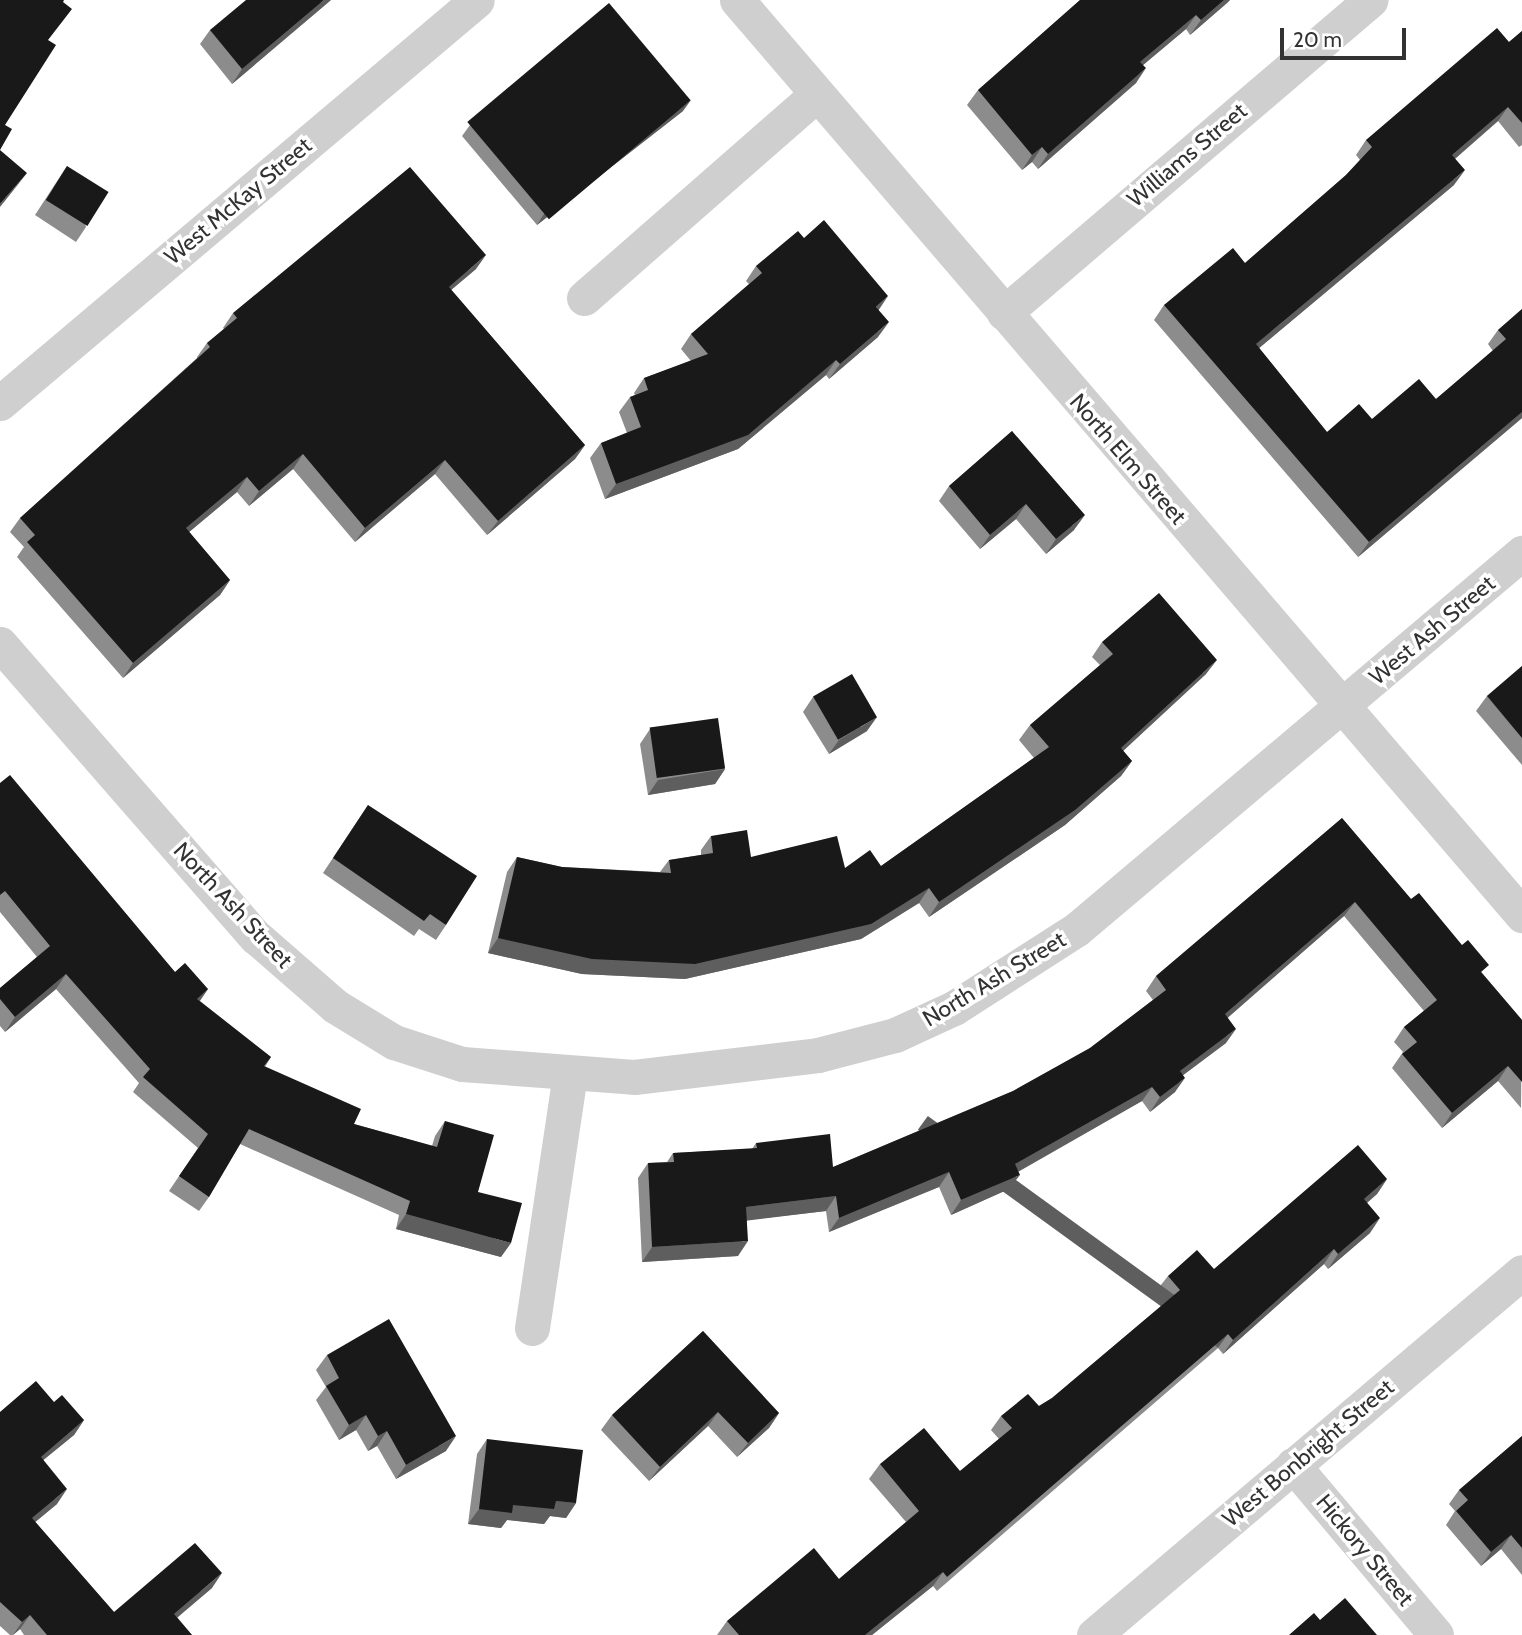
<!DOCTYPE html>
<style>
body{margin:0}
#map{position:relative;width:1522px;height:1635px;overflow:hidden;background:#fff;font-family:Cabin,sans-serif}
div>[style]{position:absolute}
.minor>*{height:35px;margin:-17.5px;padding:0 17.5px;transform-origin:17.5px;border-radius:17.5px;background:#cfcfcf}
.wall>*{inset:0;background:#8c8c8c}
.shaded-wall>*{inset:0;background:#5e5e5e;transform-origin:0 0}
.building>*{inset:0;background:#191919;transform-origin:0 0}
span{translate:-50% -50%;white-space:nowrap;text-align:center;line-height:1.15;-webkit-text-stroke:7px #fff;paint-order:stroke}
.street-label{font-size:23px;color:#323232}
.scale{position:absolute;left:1280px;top:28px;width:126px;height:32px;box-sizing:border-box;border:4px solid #323232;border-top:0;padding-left:9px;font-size:21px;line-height:24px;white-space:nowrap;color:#323232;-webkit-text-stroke:5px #fff;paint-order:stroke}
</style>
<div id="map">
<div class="minor">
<div style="left:737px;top:0;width:1206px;rotate:49.37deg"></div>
<div style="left:584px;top:298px;width:308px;rotate:-41.2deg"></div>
<div style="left:1004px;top:313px;width:482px;rotate:-40.5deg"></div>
<div style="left:0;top:403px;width:624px;rotate:-40.19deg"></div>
<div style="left:0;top:644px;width:389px;rotate:48.9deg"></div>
<div style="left:256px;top:937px;width:105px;rotate:41.1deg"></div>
<div style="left:335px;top:1006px;width:69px;rotate:31.4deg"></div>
<div style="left:394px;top:1042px;width:71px;rotate:17.9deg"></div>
<div style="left:462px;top:1064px;width:172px;rotate:4.3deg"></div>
<div style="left:634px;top:1077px;width:185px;rotate:-6.8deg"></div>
<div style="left:818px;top:1055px;width:80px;rotate:-14.6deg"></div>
<div style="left:895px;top:1035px;width:65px;rotate:-24.6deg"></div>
<div style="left:954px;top:1008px;width:146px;rotate:-32.7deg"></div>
<div style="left:1077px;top:929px;width:583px;rotate:-40.2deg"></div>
<div style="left:532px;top:1328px;width:257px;rotate:-81.5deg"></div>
<div style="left:1293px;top:1465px;width:222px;rotate:49.9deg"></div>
<div style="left:1094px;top:1635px;width:561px;rotate:-40.3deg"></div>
</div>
<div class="wall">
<div style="clip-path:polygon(331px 0,232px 84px,200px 44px,210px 30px)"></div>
<div style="clip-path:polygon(1080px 0,1230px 0,1227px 3px,1190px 35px,1186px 29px,1143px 65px,1136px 83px,1038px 169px,1032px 162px,1022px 170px,967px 105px,978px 90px)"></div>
<div style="clip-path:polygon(1522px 31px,1522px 145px,1519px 147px,1498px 121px,1455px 159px,1454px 185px,1259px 348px,1327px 432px,1372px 419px,1436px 399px,1493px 351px,1488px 344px,1498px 330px,1522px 309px,1522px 418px,1358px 557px,1154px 320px,1164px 305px,1245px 263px,1346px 175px,1360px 160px,1356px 155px,1366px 140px,1509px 42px)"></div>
<div style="clip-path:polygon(683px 111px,537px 225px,462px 136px,470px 125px)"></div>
<div style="clip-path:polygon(67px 166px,86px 227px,76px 242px,35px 215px)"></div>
<div style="clip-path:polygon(804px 238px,878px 310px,878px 337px,829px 379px,826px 375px,738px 449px,605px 499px,590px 458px,601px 443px,627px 433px,619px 412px,630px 397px,635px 395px,634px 393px,644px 378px,691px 361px,681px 349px,691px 334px,749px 284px,746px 281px,756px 266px)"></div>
<div style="clip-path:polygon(476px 269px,451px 290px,585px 445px,575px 459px,487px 535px,435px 474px,355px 542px,293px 469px,249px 506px,237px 492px,189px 532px,230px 580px,220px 595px,123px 678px,17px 557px,24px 547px,10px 532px,20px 518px,197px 358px,197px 357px,207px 343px,224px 329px,223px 328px,233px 313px)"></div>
<div style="clip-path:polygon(1012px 431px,1074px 530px,1046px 554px,1016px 519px,980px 549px,939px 501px,949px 486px)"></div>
<div style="clip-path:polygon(1102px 642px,1206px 674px,1123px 751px,1132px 761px,1121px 776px,1065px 825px,929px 917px,919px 903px,861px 939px,685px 979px,582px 974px,488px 953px,507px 872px,517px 857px,562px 867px,660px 872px,669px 860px,701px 855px,701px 850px,711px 836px,751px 857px,845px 868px,881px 866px,1034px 758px,1019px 740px,1030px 725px,1100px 665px,1092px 657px)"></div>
<div style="clip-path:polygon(1522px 666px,1522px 765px,1476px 711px,1487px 696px)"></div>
<div style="clip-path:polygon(813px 697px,867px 731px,829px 754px,803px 712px)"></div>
<div style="clip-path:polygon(650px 729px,725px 769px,715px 784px,648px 795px,640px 744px)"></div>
<div style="clip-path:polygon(0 783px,175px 972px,208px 989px,200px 1001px,271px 1057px,265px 1067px,354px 1124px,432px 1146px,435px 1136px,445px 1121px,478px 1192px,501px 1257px,396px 1229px,399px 1215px,240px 1144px,209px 1197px,199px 1211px,169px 1191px,198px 1148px,133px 1092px,139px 1083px,56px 989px,5px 1032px,0 1026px,0 988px,37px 957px,0 912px)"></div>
<div style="clip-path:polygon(368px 805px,446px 925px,436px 940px,419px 929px,414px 936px,323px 873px)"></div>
<div style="clip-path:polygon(1342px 818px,1411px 899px,1483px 974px,1522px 1020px,1521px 1108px,1498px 1081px,1442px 1128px,1392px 1068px,1403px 1052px,1394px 1042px,1404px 1027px,1424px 1011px,1344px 916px,1227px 1017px,1226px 1043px,1183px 1075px,1175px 1092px,1150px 1112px,1142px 1101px,1018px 1172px,1009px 1189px,951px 1215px,939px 1187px,829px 1232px,826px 1211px,747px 1220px,738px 1256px,642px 1262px,638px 1178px,648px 1163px,667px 1162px,673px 1153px,752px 1149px,756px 1143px,833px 1167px,1013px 1091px,1090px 1048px,1153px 1000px,1146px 991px,1156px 976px)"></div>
<div style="clip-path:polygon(1387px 1179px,1377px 1194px,1367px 1203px,1370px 1233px,1328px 1269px,1324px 1264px,1223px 1354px,1218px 1348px,937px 1591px,933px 1586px,872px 1635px,717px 1635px,727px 1621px,839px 1579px,906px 1522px,869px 1479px,880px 1464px,960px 1471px,999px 1439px,991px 1430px,1001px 1416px,1039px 1406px,1052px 1398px,1167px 1301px,1157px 1290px,1168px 1276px,1214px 1269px)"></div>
<div style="clip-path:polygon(703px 1331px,779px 1413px,769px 1428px,737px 1457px,708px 1426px,649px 1481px,601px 1430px,612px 1415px)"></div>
<div style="clip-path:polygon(327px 1355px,446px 1451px,396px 1479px,377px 1446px,368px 1451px,356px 1430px,339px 1440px,316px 1400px,326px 1387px,316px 1370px)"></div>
<div style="clip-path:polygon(54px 1402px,84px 1420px,74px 1435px,43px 1460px,57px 1504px,35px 1522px,114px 1612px,212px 1588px,177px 1617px,192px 1635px,24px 1635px,20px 1629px,13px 1635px,10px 1635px,0 1626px,0 1412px)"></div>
<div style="clip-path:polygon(1522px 1436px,1522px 1575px,1501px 1549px,1481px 1566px,1446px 1525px,1455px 1511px,1449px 1504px,1459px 1490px)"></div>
<div style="clip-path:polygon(487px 1439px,576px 1503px,566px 1518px,550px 1516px,544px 1524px,507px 1520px,501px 1528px,468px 1524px,477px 1454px)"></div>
</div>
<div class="shaded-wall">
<div style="clip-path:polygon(324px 0,331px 0,232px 84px,242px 69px)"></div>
<div style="clip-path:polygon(1224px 0,1230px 0,1227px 3px,1190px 35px,1201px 20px)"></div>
<div style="clip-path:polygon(1196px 15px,1186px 29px,1130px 76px,1140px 62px)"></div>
<div style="clip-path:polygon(1146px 68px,1136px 83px,1038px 169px,1048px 154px)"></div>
<div style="clip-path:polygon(691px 100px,683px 111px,537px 225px,544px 214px)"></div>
<div style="clip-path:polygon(1508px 107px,1498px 121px,1442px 170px,1452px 155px)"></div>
<div style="clip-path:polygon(1042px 147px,1032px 162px,1022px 170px,1032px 155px)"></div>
<div style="clip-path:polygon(1465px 170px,1454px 185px,1246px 359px,1256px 344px)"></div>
<div style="clip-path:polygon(27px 173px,16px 187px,0 207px,0 204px)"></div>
<div style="clip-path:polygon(486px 255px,476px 269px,438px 301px,449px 287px)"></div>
<div style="clip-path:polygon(888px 296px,878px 311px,876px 307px)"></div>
<div style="clip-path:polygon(889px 322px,878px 337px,829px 379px,840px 364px)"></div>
<div style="clip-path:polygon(836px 360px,826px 375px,738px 449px,605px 499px,616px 484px)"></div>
<div style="clip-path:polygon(1522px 412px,1522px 418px,1358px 557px,1369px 542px)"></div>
<div style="clip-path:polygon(585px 445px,575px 459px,487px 535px,498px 521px)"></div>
<div style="clip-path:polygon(303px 454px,293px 469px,249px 506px,259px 491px)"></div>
<div style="clip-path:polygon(445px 460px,435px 474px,355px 542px,365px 528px)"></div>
<div style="clip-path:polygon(247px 477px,237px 492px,176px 543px,186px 528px)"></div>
<div style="clip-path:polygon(1026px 504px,1016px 519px,980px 549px,990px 535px)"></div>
<div style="clip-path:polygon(1085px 515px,1074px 530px,1046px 554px,1056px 539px)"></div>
<div style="clip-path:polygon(230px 580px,220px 595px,123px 678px,133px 663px)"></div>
<div style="clip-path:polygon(1217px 660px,1206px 674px,1110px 763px,1121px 748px)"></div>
<div style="clip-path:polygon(877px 717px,867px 731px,829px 754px,839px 740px)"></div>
<div style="clip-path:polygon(1132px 761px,1121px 776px,1065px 825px,929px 917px,939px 902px)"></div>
<div style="clip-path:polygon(725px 769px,715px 784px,648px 795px,658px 780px)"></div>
<div style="clip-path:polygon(929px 888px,919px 903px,861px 939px,685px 979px,582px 974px,488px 953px,498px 938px)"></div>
<div style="clip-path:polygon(1355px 902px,1344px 916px,1215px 1029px,1225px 1014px)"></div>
<div style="clip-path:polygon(66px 974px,56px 989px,5px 1032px,15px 1017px)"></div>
<div style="clip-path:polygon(208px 989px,198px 1003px,197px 999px)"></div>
<div style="clip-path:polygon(1236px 1029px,1226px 1043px,1170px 1085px,1180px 1071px)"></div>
<div style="clip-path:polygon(1508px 1066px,1498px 1081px,1442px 1128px,1452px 1113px)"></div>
<div style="clip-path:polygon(1185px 1078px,1175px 1092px,1150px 1112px,1160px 1097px)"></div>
<div style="clip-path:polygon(1152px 1087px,1142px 1101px,1005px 1179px,1015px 1164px)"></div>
<div style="clip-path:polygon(949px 1172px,939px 1187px,829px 1232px,839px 1218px)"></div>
<div style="clip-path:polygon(1020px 1175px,1009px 1189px,951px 1215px,961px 1200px)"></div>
<div style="clip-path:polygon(1387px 1179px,1377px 1194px,1354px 1214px,1364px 1199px)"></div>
<div style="clip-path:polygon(836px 1196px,826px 1211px,736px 1222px,746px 1207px)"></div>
<div style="clip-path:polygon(406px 1214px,511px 1243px,501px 1257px,396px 1229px)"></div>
<div style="clip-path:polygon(1380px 1218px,1370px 1233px,1328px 1269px,1338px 1254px)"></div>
<div style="clip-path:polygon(748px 1241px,738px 1256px,642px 1262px,652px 1247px)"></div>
<div style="clip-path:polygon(1334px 1249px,1324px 1264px,1223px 1354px,1233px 1340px)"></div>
<div style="left:1228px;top:1334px;width:17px;height:371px;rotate:126deg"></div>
<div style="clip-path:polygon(718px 1412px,708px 1426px,649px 1481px,660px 1467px)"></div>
<div style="clip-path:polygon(779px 1413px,769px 1428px,737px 1457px,748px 1443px)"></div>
<div style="clip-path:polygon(366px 1415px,356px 1430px,339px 1440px,349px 1425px)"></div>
<div style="clip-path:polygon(84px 1420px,74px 1435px,30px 1471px,41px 1457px)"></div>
<div style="clip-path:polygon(387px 1431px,377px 1446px,368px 1451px,378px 1436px)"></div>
<div style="clip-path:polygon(456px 1436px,446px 1451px,396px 1479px,406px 1465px)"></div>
<div style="clip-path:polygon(67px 1489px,57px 1504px,22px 1533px,32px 1518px)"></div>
<div style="clip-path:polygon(556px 1501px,576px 1503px,566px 1518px,550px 1516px,544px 1524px,507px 1520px,501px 1528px,468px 1524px,479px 1509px,513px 1505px)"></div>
<div style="clip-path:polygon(1511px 1535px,1501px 1549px,1481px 1566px,1491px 1552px)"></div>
<div style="clip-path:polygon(943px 1572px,933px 1586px,872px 1635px,865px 1635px)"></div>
<div style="clip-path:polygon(222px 1573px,212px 1588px,164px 1629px,174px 1614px)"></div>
<div style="clip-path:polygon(30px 1615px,20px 1629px,13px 1635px,22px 1622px)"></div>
</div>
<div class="building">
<div style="clip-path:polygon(0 0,64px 0,63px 2px,72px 9px,48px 40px,56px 45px,5px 125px,12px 129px,0 150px,27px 173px,0 204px)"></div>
<div style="clip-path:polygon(246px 0,324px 0,242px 69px,210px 30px)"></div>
<div style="clip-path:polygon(1080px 0,1224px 0,1201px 20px,1196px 15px,1140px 62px,1146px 68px,1048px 154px,1042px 147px,1032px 155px,978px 90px)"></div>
<div style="left:609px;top:3px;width:127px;height:185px;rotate:50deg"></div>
<div style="clip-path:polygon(1497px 28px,1509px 42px,1522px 31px,1522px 123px,1508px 107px,1452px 155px,1465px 170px,1256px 344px,1327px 432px,1359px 404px,1372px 419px,1419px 379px,1436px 399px,1506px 339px,1498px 330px,1522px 309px,1522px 412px,1369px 542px,1164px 305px,1233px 248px,1245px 263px,1346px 175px,1372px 147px,1366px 140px)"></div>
<div style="left:67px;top:166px;width:49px;height:40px;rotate:32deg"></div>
<div style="clip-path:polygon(410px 167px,486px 255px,449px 287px,585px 445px,498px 521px,445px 460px,365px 528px,303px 454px,259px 491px,247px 477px,186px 528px,230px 580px,133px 663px,27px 542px,35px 535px,20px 518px,210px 347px,207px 343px,237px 318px,233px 313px)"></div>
<div style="clip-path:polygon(824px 220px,888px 296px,876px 307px,889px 322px,840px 364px,836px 360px,748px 435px,616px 484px,601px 443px,641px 427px,630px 397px,648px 390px,644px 378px,708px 354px,691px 334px,762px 273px,756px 266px,798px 231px,804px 238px)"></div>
<div style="clip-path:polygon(1012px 431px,1085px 515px,1056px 539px,1026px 504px,990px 535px,949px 486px)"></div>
<div style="clip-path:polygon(1159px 593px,1217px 660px,1121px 748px,1132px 761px,1075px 810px,939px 902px,929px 888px,871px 924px,695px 964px,592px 959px,498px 938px,517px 857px,562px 867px,671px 873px,669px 860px,713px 853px,711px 836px,747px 830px,751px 857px,837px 836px,845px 868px,870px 850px,881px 866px,1049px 747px,1030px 725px,1113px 654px,1102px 642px)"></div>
<div style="clip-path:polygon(1522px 666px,1522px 738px,1487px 696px)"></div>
<div style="left:852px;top:674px;width:50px;height:45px;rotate:60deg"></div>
<div style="left:718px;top:718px;width:51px;height:69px;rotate:82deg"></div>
<div style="clip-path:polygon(10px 775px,175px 972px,185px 963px,208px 989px,197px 999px,271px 1057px,264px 1066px,361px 1109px,354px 1124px,437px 1147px,445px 1121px,494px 1135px,478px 1192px,522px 1203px,511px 1243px,406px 1214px,410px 1201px,249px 1129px,209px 1197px,179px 1176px,208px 1134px,143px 1077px,150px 1069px,66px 974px,15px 1017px,0 999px,0 988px,50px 946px,5px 891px,0 895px,0 783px)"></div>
<div style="clip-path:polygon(368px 805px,477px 876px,446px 925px,430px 914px,424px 921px,333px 858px)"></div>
<div style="clip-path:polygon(1342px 818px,1411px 899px,1419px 893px,1462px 945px,1468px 940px,1489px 965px,1481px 972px,1522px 1020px,1522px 1082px,1508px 1066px,1452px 1113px,1402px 1054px,1417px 1042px,1404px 1027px,1437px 1000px,1355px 902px,1225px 1014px,1236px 1029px,1180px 1071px,1185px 1078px,1160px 1097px,1152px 1087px,1015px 1164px,1020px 1175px,961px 1200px,949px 1172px,839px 1218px,836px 1196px,746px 1207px,748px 1241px,652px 1247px,648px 1163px,674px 1162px,673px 1153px,757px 1148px,756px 1143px,830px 1134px,833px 1167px,1013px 1091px,1090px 1048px,1166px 990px,1156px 976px)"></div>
<div style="clip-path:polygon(1358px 1145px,1387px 1179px,1364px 1199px,1380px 1218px,1338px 1254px,1334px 1249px,1233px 1340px,1228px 1334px,947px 1577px,943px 1572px,865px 1635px,739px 1635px,727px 1621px,814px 1548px,839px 1579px,919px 1511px,880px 1464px,924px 1428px,960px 1471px,1012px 1428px,1001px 1416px,1028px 1394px,1039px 1406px,1052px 1398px,1180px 1290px,1168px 1276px,1197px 1250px,1214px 1269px)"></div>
<div style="clip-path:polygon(389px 1319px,456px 1436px,406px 1465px,387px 1431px,378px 1436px,366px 1415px,349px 1425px,326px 1386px,339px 1378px,327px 1355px)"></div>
<div style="clip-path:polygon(703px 1331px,779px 1413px,748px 1443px,718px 1412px,660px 1467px,612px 1415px)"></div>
<div style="clip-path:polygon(36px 1381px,54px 1402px,62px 1395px,84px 1420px,41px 1457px,67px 1489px,32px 1518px,114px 1612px,195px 1543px,222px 1573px,174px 1614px,192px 1635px,47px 1635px,30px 1615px,22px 1622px,0 1602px,0 1412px)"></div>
<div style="clip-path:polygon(1522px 1436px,1522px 1548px,1511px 1535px,1491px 1552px,1456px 1511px,1468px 1500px,1459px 1490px)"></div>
<div style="clip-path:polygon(487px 1439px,583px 1450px,576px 1503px,556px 1501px,554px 1509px,513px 1505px,512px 1513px,479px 1509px)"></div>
<div style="clip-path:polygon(1345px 1598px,1377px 1635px,1289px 1635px,1314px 1613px,1320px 1620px)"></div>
</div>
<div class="street-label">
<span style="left:1187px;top:155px;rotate:-40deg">Williams Street</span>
<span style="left:238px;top:201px;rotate:-40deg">West McKay Street</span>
<span style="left:1128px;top:459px;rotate:49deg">North Elm Street</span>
<span style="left:1432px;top:630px;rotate:-40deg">West Ash Street</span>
<span style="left:233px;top:905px;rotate:47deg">North Ash Street</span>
<span style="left:994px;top:979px;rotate:-31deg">North Ash Street</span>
<span style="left:1308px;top:1453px;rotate:-40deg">West Bonbright Street</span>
<span style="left:1365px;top:1550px;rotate:50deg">Hickory Street</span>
</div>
<div class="scale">20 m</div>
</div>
